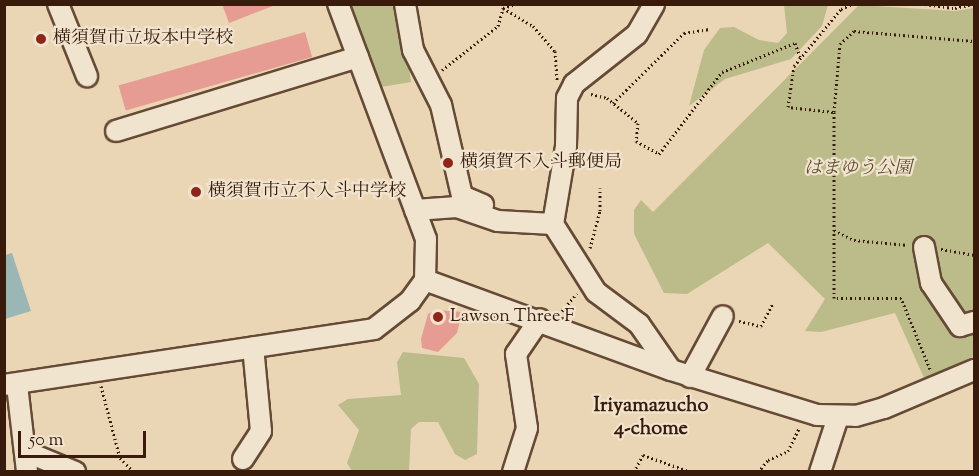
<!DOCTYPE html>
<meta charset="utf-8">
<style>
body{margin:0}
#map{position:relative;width:979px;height:476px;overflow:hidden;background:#ead6b4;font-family:"Sorts Mill Goudy","Noto Serif JP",serif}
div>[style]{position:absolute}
.green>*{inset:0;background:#bbbc8a}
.water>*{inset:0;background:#9ab7b5}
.building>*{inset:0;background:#e69c92;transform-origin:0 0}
.path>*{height:3px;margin-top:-1.5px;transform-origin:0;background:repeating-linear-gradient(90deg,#391b0b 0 1.5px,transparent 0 4.5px)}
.roads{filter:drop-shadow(2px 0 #654a35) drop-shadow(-2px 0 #654a35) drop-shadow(0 2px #654a35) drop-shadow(0 -2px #654a35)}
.minor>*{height:20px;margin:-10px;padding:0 10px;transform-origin:10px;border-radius:10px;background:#f1e4ce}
.dots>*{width:16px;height:16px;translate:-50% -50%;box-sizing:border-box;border:3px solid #f1e4ce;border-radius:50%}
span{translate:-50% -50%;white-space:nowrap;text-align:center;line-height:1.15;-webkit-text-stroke:4.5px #f1e4ce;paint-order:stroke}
.poi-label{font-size:18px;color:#391b0b}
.left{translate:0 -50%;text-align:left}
.park-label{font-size:18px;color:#604b31;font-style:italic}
.neighbourhood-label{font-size:20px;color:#391b0b;font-weight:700}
.frame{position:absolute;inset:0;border:6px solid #391b0b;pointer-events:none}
.scale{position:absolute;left:18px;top:431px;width:128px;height:27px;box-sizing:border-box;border:3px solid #391b0b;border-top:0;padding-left:8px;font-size:18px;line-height:21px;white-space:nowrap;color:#391b0b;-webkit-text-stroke:4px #f1e4ce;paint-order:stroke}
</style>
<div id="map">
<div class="green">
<div style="clip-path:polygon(349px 5px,401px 5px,411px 82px,381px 87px)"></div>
<div style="clip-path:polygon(784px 5px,828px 5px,822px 26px,791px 59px,725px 79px,689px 106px,704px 50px,720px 28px,734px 27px,759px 40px,778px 43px,787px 33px)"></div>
<div style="clip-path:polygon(859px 5px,955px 11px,974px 8px,974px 356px,925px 380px,895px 313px,821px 332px,805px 331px,825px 299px,768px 243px,687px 294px,664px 293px,634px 234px,634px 210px,641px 200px,653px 212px)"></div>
<div style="clip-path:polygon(403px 352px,464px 358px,479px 384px,477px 454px,465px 460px,455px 454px,438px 422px,419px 422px,411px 429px,409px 471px,352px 471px,347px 463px,359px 430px,338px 405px,348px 399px,401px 395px,397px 362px)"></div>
</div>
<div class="water">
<div style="clip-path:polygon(12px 253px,31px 311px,5px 319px,5px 255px)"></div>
</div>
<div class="building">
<div style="clip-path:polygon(222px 4px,273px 4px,273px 6px,229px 23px)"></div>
<div style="left:305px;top:32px;width:26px;height:194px;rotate:74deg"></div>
<div style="clip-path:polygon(436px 310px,462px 312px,457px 333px,438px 352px,422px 348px,421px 339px,428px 314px)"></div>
</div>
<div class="path">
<div style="left:925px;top:4px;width:30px;rotate:8deg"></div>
<div style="left:955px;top:8px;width:18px;rotate:-13deg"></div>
<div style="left:503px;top:8px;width:35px;rotate:31deg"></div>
<div style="left:533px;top:26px;width:33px;rotate:49deg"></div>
<div style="left:555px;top:51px;width:29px;rotate:86deg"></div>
<div style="left:442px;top:70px;width:71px;rotate:-38.2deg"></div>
<div style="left:498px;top:26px;width:19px;rotate:-74deg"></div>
<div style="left:503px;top:8px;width:14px;rotate:-17deg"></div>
<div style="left:591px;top:94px;width:16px;rotate:14deg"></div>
<div style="left:607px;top:98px;width:40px;rotate:39deg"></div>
<div style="left:638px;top:123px;width:18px;rotate:96deg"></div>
<div style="left:636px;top:141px;width:26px;rotate:29deg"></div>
<div style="left:659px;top:154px;width:103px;rotate:-52.5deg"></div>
<div style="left:722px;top:72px;width:79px;rotate:-21.7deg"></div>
<div style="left:795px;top:43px;width:15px;rotate:70deg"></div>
<div style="left:613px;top:103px;width:100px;rotate:-44.6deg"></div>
<div style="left:684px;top:33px;width:26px;rotate:-9deg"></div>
<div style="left:833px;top:112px;width:45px;rotate:-173.7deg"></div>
<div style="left:788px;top:107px;width:41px;rotate:-81.7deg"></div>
<div style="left:794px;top:66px;width:74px;rotate:-50.5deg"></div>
<div style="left:841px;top:9px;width:12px;rotate:-24deg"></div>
<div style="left:834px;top:230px;width:22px;rotate:27deg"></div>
<div style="left:854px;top:240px;width:54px;rotate:5.3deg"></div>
<div style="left:590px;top:248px;width:38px;rotate:-75deg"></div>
<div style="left:600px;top:211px;width:23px;rotate:-90deg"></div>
<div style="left:941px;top:249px;width:34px;rotate:10deg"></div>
<div style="left:562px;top:311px;width:23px;rotate:-50deg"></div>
<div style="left:739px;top:321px;width:23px;rotate:13deg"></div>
<div style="left:761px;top:326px;width:26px;rotate:-62deg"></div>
<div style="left:930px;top:369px;width:77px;rotate:-112.2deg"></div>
<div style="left:901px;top:298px;width:67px;rotate:180deg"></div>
<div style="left:834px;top:298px;width:186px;rotate:-90deg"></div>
<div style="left:834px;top:112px;width:68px;rotate:-85deg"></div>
<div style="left:840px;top:44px;width:19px;rotate:-43deg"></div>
<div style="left:854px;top:31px;width:120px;rotate:4.8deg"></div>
<div style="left:101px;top:386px;width:74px;rotate:75.2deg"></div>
<div style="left:120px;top:458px;width:20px;rotate:45deg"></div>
<div style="left:634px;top:472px;width:19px;rotate:-62deg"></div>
<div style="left:643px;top:455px;width:51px;rotate:19.5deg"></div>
<div style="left:758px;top:472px;width:16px;rotate:-50deg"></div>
<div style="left:768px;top:460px;width:22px;rotate:-24deg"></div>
<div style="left:788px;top:451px;width:25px;rotate:-64deg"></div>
</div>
<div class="roads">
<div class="minor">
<div style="left:58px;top:4px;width:78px;rotate:68.1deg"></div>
<div style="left:405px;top:4px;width:47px;rotate:80.1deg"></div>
<div style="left:413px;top:50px;width:62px;rotate:63deg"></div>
<div style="left:441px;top:105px;width:93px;rotate:77deg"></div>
<div style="left:462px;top:196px;width:23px;rotate:23deg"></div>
<div style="left:116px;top:131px;width:253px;rotate:-17deg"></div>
<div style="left:415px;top:210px;width:42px;rotate:-4.1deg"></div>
<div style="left:457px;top:207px;width:43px;rotate:18.9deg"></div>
<div style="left:498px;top:221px;width:55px;rotate:3.1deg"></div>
<div style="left:553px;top:224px;width:80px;rotate:57.7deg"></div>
<div style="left:596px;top:292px;width:54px;rotate:36.7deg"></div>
<div style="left:639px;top:324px;width:56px;rotate:55.2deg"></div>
<div style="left:553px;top:224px;width:79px;rotate:-80.5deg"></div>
<div style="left:566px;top:146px;width:48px;rotate:-88.8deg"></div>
<div style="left:567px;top:98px;width:16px;rotate:-63deg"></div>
<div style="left:574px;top:84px;width:80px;rotate:-38.4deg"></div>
<div style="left:637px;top:34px;width:34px;rotate:-60deg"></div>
<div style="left:924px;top:247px;width:37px;rotate:79deg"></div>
<div style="left:931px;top:283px;width:52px;rotate:56deg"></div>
<div style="left:960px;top:326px;width:15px;rotate:-16deg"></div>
<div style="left:425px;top:280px;width:262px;rotate:20.1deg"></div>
<div style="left:671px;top:370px;width:153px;rotate:17.1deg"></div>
<div style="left:817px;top:415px;width:39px;rotate:1deg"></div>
<div style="left:856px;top:416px;width:29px;rotate:-16deg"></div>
<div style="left:884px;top:408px;width:98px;rotate:-22.9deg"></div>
<div style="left:690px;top:377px;width:69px;rotate:-61.6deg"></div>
<div style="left:4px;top:385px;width:374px;rotate:-8.6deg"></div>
<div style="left:374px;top:329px;width:46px;rotate:-37.9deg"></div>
<div style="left:410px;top:301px;width:26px;rotate:-54deg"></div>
<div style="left:425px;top:280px;width:41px;rotate:-88.6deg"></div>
<div style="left:426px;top:239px;width:251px;rotate:-110.5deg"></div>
<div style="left:17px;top:385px;width:88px;rotate:83.4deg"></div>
<div style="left:29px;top:453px;width:50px;rotate:22.4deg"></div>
<div style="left:243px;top:459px;width:33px;rotate:-57deg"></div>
<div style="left:261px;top:431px;width:84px;rotate:-95.4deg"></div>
<div style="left:513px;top:472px;width:46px;rotate:-72.3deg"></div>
<div style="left:527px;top:428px;width:75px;rotate:-98.5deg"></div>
<div style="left:516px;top:354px;width:42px;rotate:-55.6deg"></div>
<div style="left:820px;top:472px;width:58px;rotate:-71.9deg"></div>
</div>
</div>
<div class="dots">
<div style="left:41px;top:39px;background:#8f2418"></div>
<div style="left:448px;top:163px;background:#8f2418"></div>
<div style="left:196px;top:192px;background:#8f2418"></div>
<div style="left:438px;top:317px;background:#8f2418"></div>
</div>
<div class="poi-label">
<span class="left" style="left:53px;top:39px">横須賀市立坂本中学校</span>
<span class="left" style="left:460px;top:163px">横須賀不入斗郵便局</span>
<span class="left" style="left:208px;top:192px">横須賀市立不入斗中学校</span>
<span class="left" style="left:450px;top:317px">Lawson Three F</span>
</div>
<div class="park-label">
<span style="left:858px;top:169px">はまゆう公園</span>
</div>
<div class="neighbourhood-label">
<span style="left:651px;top:418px">Iriyamazucho<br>4-chome</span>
</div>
<div class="frame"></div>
<div class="scale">50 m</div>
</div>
